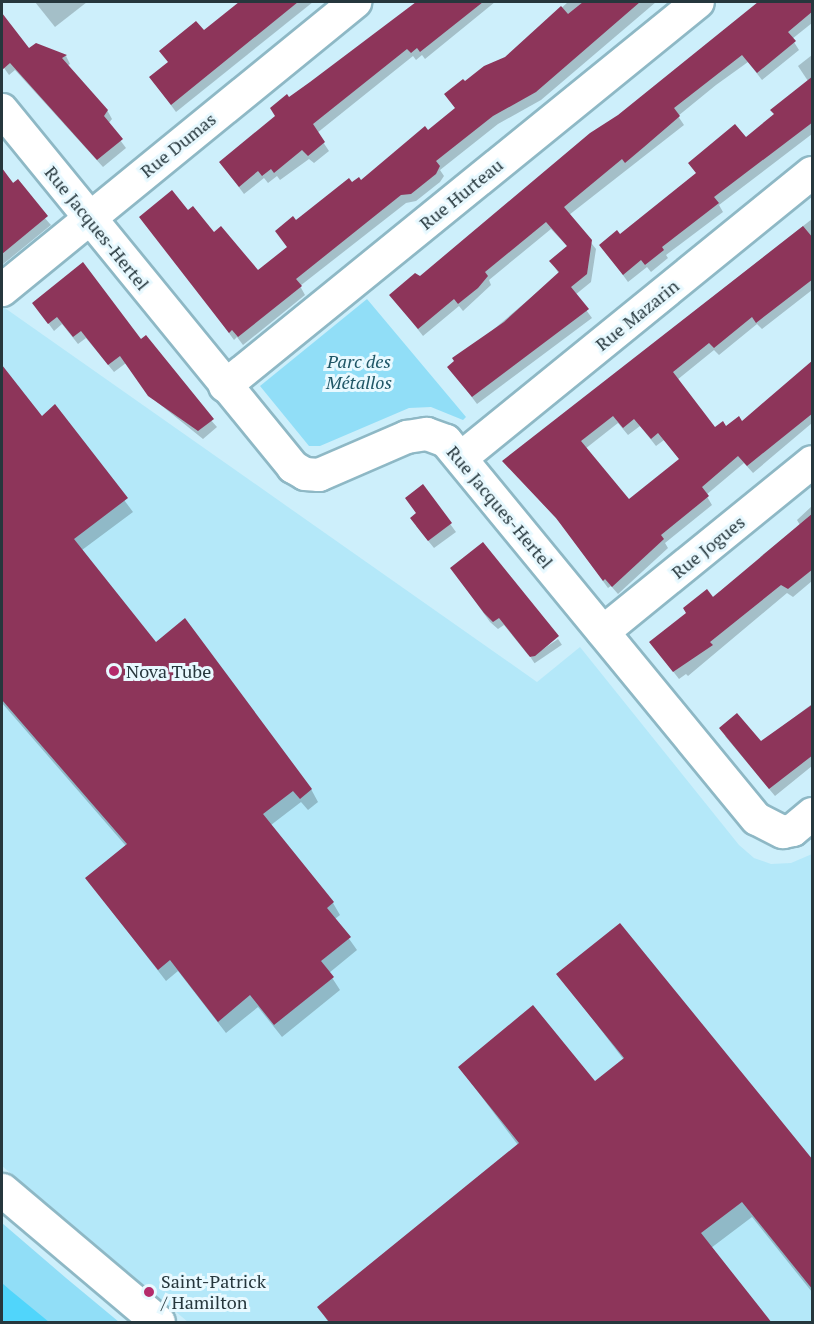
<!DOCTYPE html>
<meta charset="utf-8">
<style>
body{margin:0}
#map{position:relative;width:814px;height:1324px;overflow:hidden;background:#cdeffb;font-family:"PT Serif",serif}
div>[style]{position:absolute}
.built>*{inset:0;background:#b4e8f9}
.green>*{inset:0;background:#91def7}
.water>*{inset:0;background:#50d5fb}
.shadow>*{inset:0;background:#0003;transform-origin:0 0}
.building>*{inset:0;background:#8d355a}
.roads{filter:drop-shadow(2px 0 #8eb8c5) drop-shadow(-2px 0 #8eb8c5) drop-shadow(0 2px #8eb8c5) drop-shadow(0 -2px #8eb8c5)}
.minor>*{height:32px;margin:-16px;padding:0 16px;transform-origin:16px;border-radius:16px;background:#fff}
.major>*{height:33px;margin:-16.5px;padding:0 16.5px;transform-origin:16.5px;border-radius:16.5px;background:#fff}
.dots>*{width:16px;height:16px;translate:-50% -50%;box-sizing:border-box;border:3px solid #e8f9ff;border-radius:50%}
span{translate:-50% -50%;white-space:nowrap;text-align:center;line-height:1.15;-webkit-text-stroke:6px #e8f9ff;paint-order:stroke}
.street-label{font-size:18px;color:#26373d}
.park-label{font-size:18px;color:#1f5666;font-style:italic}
.poi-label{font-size:18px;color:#26373d}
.left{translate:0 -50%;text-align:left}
.frame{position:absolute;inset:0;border:3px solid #26373d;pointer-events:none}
</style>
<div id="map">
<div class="built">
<div style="clip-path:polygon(2px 306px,537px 682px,580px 647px,739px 845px,754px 858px,771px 864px,791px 863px,812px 854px,812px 1322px,188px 1322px,2px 1166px)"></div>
</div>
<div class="green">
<div style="clip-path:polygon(367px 299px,466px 417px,463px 420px,431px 407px,409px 408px,320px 446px,309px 446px,260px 386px)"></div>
<div style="clip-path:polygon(2px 1223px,66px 1278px,119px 1322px,2px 1322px)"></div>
</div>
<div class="water">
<div style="clip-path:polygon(2px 1283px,10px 1290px,49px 1322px,2px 1322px)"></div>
</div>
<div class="shadow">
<div style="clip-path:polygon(35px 2px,87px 2px,55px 27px)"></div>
<div style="clip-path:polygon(242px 2px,313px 2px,176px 112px,151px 78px)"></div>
<div style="clip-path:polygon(419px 2px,495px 2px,425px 59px,422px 55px,416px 60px,413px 56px,317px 133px,329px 151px,314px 163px,309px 159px,280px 180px,277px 176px,268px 183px,264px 178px,244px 194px,220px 162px,277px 117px,288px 99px)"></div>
<div style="clip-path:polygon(568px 2px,656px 2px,541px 100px,498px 124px,440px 170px,444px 176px,440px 182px,416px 201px,406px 203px,300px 286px,305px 295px,243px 345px,237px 337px,234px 340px,210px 307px,188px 212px,258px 272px,288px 248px,277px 232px,352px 184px,361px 182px,427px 132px,456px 109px,465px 84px,506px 59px)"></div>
<div style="clip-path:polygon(760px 2px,812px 2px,812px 23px,792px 39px,799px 50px,762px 80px,748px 62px,716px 85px,678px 116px,684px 125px,569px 215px,596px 249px,591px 282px,575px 295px,592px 318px,477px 404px,449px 367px,559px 274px,551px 261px,568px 247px,551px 229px,489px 280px,491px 285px,463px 311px,459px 306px,423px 336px,391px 295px,420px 278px)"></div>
<div style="clip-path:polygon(2px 16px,28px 50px,36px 44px,66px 56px,70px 64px,67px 66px,107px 110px,112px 119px,108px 124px,126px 148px,103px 167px,15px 70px,9px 75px,2px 65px)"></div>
<div style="clip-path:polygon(812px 55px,812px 87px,798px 66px)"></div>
<div style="clip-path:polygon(789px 97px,811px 124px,812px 134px,719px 205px,723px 212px,666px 255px,668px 258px,651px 272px,647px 267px,628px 282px,601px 245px,620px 237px,746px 139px,775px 115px)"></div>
<div style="clip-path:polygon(2px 170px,51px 225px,2px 265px)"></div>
<div style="clip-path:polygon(evenodd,812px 219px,812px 290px,762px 329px,757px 324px,719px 355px,714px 350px,677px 380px,715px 430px,726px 428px,742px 423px,812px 362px,812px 423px,753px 473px,744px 463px,706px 495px,712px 505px,665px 543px,668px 548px,618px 594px,611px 586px,608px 588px,563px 526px,504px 461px,812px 219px,618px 423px,628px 435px,640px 426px,656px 446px,664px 440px,680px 460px,629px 501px,585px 449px,618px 423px)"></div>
<div style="clip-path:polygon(34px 304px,140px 341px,217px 427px,203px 439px,157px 402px,126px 363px,114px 372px,86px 338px,78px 344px,62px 324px,54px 331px)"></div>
<div style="clip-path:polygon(2px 368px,41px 418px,55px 407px,133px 512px,82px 550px,156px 644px,311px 789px,318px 802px,308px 810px,301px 802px,271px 825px,333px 903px,340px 915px,335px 919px,357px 950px,329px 973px,340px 990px,282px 1037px,258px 1007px,226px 1033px,178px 971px,166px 981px,87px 879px,126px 846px,2px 703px)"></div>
<div style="clip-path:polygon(423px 487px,456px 532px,434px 548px,416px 526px,417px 514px,407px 499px)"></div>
<div style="clip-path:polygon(812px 506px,812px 581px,793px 597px,787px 593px,688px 676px,686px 674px,679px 679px,651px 643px,762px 560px,760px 557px,800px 525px,797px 520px)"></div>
<div style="clip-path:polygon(482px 544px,529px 656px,504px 625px,498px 629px,490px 622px,457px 576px)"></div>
<div style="left:558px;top:639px;width:7px;height:33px;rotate:56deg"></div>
<div style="clip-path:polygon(812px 704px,812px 766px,775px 796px,725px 736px,760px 743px)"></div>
<div style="clip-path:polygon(558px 974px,812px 1162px,812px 1292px,752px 1217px,711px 1248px,770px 1322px,328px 1322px,319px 1307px,518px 1145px,460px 1068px,595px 1083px,624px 1060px)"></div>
</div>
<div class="building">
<div style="clip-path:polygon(239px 2px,298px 2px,171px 105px,149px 77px,168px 62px,159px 51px,196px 21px,204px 30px)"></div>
<div style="clip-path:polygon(416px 2px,483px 2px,420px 52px,417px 48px,411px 53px,407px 49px,313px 124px,325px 142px,308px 156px,302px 150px,274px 173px,271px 169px,262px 176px,258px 171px,239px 187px,219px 162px,275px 116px,270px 108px,287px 94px,289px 97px,310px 82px)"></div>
<div style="clip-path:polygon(583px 2px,640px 2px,536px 92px,493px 116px,436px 161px,440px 166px,436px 174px,411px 194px,401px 195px,296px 279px,302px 286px,238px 337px,232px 330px,229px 333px,139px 217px,172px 190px,188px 210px,193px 206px,214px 232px,221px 226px,258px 270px,287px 247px,275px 231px,293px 216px,296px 220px,349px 178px,352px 182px,359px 177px,361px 180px,425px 126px,428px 130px,455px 108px,444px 94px,463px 79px,465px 81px,484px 66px,505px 57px,561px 6px,568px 14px)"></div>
<div style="clip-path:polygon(758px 2px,813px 2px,813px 11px,788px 32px,796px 41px,757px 73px,742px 55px,674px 108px,680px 116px,644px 147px,625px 163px,622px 159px,564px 207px,592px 240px,587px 274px,571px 287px,589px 309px,472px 397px,447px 367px,454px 361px,452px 358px,504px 322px,559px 272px,549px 261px,567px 246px,546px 222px,485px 272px,488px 276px,478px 288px,458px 304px,454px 299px,418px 329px,389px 295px,415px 273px,420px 276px,590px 133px,618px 115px)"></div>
<div style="clip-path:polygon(2px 13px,29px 48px,36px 43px,67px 55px,62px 58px,108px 110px,104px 116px,123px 139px,97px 160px,10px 63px,2px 70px)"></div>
<div style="clip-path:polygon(813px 76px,813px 122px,714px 197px,719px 203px,662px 247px,664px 250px,645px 265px,641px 260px,623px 275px,599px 245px,617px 230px,620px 234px,696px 173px,688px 163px,735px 124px,746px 137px,774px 114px,770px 110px)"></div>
<div style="clip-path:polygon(2px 168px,13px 183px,18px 179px,48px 216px,2px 254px)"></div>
<div style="clip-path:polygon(evenodd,803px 226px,813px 238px,813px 279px,756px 323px,752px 317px,714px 348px,709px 343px,673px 372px,715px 427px,723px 421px,726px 426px,739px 416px,742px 421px,813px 360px,813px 413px,747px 466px,738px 456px,702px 487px,709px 496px,661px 535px,664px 539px,612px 587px,605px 579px,603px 581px,556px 518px,502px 461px,803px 226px,613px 416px,623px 428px,634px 419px,651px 439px,658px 433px,679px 459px,629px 499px,581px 441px,613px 416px)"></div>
<div style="clip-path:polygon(83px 262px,141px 339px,146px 335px,214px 419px,198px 431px,148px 396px,120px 356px,108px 365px,81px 331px,73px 337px,57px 317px,48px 324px,32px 303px)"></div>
<div style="clip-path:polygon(2px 365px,42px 416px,55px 404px,128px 498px,74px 539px,156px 642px,185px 618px,312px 789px,300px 799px,293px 791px,263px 814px,334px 902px,327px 908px,351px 937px,321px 961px,334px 977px,274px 1025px,250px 995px,218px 1022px,170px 960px,158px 970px,85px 878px,127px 844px,2px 700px)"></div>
<div style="clip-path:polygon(423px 484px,452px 523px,428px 541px,410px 518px,416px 513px,405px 498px)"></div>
<div style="clip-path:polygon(813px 513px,813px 569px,788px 589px,781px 585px,710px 642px,713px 645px,673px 672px,649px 642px,686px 613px,683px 608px,707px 589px,713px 597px)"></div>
<div style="clip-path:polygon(483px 542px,559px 636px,535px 656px,530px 657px,499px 618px,493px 622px,484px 613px,450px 568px)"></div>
<div style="clip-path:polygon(813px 704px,813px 755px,769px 789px,719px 728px,737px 713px,761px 741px)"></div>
<div style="clip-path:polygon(620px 923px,813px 1160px,813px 1290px,742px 1202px,701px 1233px,772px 1323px,330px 1323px,317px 1307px,519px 1143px,458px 1067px,533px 1005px,595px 1081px,624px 1058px,556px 974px)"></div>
</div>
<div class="roads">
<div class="minor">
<div style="left:2px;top:110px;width:461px;rotate:50.8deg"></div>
<div style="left:293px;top:467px;width:14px;rotate:30deg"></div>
<div style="left:305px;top:474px;width:14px;rotate:4deg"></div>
<div style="left:319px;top:475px;width:96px;rotate:-23.4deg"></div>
<div style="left:407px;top:437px;width:20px;rotate:-9deg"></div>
<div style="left:427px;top:434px;width:20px;rotate:20deg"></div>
<div style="left:446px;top:441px;width:489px;rotate:50.6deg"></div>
<div style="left:757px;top:819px;width:29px;rotate:27deg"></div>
<div style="left:783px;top:832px;width:10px;rotate:-11deg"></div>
<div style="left:793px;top:830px;width:25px;rotate:-40deg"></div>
<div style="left:2px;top:290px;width:456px;rotate:-39.2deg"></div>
<div style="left:225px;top:386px;width:609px;rotate:-39.07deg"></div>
<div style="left:461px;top:458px;width:452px;rotate:-39.1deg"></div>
<div style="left:603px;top:632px;width:269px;rotate:-39.1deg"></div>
</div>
<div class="major">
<div style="left:2px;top:1190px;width:204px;rotate:40.2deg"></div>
</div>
</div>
<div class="dots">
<div style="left:114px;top:671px;background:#b42b6b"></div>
<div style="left:149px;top:1292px;background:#b42b6b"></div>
</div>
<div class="street-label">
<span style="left:178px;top:145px;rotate:-39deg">Rue Dumas</span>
<span style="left:461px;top:194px;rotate:-39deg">Rue Hurteau</span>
<span style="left:97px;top:228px;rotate:51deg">Rue Jacques-Hertel</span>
<span style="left:637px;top:315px;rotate:-39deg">Rue Mazarin</span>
<span style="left:500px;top:507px;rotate:50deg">Rue Jacques-Hertel</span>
<span style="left:708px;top:547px;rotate:-39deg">Rue Jogues</span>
</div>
<div class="park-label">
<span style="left:359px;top:372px">Parc des<br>Métallos</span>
</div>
<div class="poi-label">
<span class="left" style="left:126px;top:671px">Nova Tube</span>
<span class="left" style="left:161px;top:1292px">Saint-Patrick<br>/ Hamilton</span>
</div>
<div class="frame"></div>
</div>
